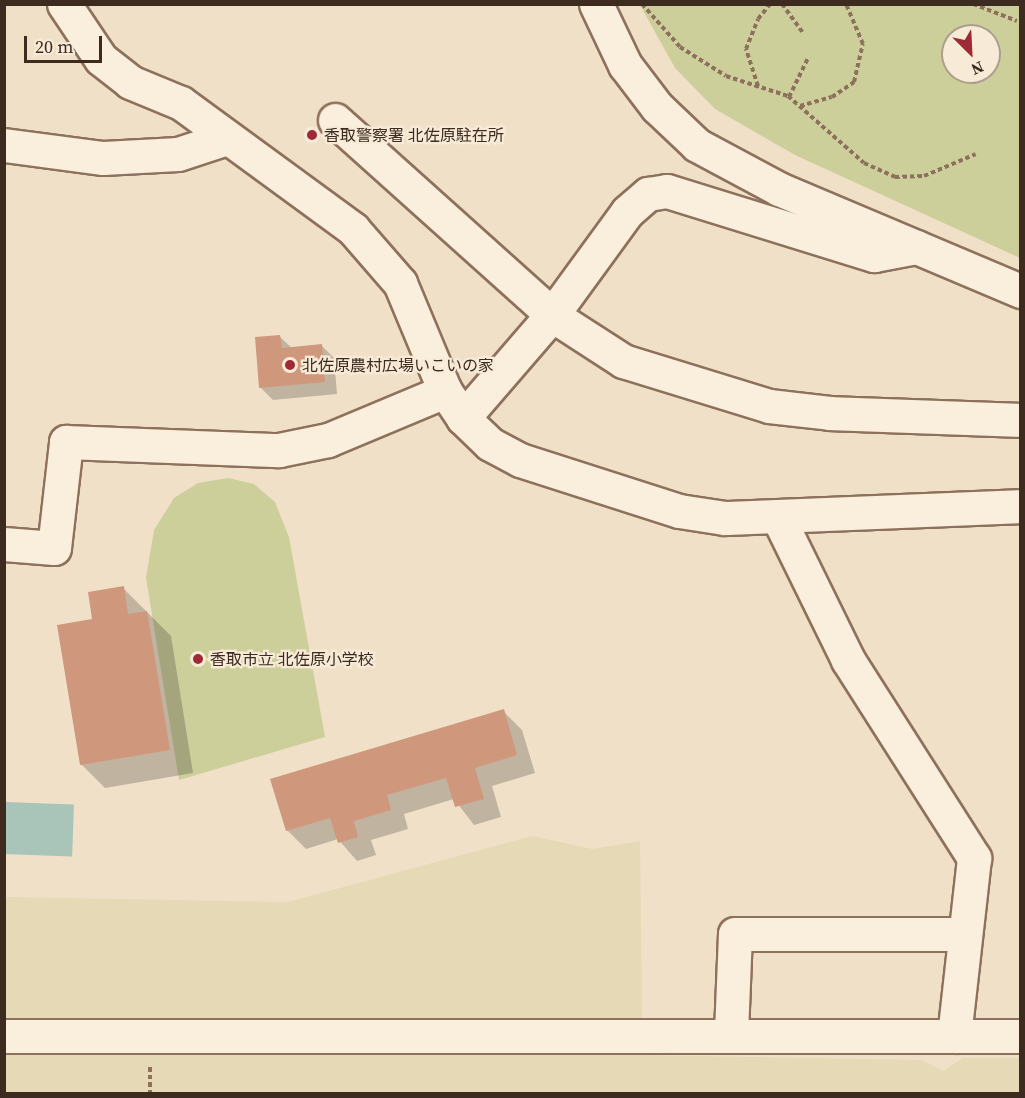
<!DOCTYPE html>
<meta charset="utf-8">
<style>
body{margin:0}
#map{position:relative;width:1025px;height:1098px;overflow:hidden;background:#f0e0c8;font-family:"Source Serif 4","Noto Sans JP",serif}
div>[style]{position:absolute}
.farmland>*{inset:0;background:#e6d9b5}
.green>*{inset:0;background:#cdcf9b}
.water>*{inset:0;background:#a9c4b9;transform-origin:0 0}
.shadow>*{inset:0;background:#0003}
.building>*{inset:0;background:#cf987d}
.path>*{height:4px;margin-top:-2px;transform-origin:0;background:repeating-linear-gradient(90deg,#8d715c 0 4.5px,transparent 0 7.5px)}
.roads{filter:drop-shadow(2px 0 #8d715c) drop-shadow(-2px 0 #8d715c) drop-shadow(0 2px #8d715c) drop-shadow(0 -2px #8d715c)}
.minor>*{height:33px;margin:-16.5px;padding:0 16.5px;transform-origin:16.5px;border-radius:16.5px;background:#faeedc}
.dots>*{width:16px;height:16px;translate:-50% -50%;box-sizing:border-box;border:3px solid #f7ebd8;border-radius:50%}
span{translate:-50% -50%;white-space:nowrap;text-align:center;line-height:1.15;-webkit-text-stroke:4.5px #f7ebd8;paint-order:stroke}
.poi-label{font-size:16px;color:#3d2b20}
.left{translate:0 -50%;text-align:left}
.frame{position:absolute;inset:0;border:6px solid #3d2b20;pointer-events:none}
.north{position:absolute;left:941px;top:24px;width:60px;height:60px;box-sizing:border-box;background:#f7ebd8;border:2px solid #ad9e8e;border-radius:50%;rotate:156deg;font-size:16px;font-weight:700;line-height:24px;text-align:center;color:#3d2b20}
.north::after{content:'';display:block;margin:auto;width:21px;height:27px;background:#9e2a35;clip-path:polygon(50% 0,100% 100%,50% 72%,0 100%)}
.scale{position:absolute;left:24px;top:36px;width:78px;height:27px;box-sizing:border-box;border:3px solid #3d2b20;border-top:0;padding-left:8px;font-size:18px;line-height:21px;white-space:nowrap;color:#3d2b20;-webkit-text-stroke:4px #f7ebd8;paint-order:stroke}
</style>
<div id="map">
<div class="farmland">
<div style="clip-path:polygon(532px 836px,592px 849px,640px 841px,642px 1017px,636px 1035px,640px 1055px,922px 1060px,943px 1071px,963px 1058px,1020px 1058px,1020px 1094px,5px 1094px,5px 897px,288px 902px)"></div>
</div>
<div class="green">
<div style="clip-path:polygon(evenodd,640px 5px,1020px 5px,1020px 258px,795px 155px,715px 109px,675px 68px,640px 5px,953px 36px,989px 36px,989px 72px,953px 72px,953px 36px)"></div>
<div style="clip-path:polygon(228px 478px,254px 484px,275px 502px,289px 537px,325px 737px,179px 780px,146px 578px,154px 530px,174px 498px,198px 483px)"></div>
</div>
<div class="water">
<div style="left:5px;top:802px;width:69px;height:52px;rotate:2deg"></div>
</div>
<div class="shadow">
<div style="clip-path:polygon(280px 337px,292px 348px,321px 345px,334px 358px,337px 394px,273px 400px,261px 388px)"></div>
<div style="clip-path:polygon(123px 588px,171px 636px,193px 773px,105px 788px,81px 764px,94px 620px)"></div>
<div style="clip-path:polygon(503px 711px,522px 730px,535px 773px,492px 786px,501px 817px,474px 825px,454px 799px,404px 814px,408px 829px,371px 840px,376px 855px,357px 861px,338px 839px,306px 849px,287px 830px)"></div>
</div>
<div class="building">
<div style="clip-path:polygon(280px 335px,282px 348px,322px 344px,325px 382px,259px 388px,255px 337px)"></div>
<div style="clip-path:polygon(124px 586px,128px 614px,147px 611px,170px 750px,80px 765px,57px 625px,92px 619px,88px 592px)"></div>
<div style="clip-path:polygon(504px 709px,517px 755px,475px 768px,484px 799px,455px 807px,446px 778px,387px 795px,391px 810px,354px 821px,358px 837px,338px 843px,330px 818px,286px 831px,270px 779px)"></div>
</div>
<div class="path">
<div style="left:642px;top:4px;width:57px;rotate:48.5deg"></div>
<div style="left:680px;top:47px;width:54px;rotate:32.2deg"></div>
<div style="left:726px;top:76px;width:65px;rotate:17.9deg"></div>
<div style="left:788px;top:96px;width:101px;rotate:41.4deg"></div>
<div style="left:864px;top:163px;width:34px;rotate:24deg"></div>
<div style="left:895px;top:177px;width:29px;rotate:-2deg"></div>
<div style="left:924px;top:176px;width:56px;rotate:-22.9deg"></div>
<div style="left:782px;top:4px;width:37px;rotate:54deg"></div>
<div style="left:973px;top:4px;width:47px;rotate:21.1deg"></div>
<div style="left:758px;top:86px;width:39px;rotate:-108deg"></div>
<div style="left:746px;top:49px;width:32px;rotate:-68deg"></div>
<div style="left:758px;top:19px;width:19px;rotate:-51deg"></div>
<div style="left:789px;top:97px;width:43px;rotate:-64deg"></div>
<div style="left:800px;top:106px;width:33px;rotate:-16deg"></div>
<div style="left:832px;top:97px;width:27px;rotate:-34deg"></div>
<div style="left:854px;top:82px;width:39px;rotate:-77deg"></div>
<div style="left:863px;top:44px;width:43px;rotate:-113deg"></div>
<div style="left:150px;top:1094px;width:30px;rotate:-90deg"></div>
</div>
<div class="roads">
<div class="minor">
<div style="left:64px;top:4px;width:66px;rotate:56.1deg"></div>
<div style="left:101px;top:59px;width:37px;rotate:38deg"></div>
<div style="left:130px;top:82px;width:55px;rotate:22.4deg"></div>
<div style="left:181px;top:103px;width:213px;rotate:36.2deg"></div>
<div style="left:353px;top:229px;width:72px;rotate:49deg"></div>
<div style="left:400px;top:283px;width:117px;rotate:67.4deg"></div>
<div style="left:445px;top:391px;width:32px;rotate:56deg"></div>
<div style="left:463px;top:418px;width:37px;rotate:44deg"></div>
<div style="left:490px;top:444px;width:34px;rotate:28deg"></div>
<div style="left:520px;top:460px;width:167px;rotate:17.8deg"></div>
<div style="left:679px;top:511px;width:47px;rotate:8.7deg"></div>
<div style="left:725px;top:518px;width:295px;rotate:-2.3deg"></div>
<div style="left:596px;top:4px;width:68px;rotate:64.6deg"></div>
<div style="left:625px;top:65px;width:53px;rotate:52.7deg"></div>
<div style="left:657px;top:107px;width:55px;rotate:43.5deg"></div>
<div style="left:697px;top:145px;width:93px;rotate:28.2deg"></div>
<div style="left:779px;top:189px;width:262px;rotate:22.9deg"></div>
<div style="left:335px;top:120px;width:292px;rotate:41.9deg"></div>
<div style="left:552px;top:315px;width:85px;rotate:32.9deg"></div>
<div style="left:623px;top:361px;width:153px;rotate:17.1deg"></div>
<div style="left:769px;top:406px;width:61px;rotate:6.5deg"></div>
<div style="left:830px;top:413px;width:190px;rotate:2.1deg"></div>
<div style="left:4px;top:145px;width:100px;rotate:7.5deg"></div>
<div style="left:103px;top:158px;width:75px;rotate:-3.1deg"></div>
<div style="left:178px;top:154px;width:48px;rotate:-18.1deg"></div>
<div style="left:463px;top:418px;width:136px;rotate:-49.2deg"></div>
<div style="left:552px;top:315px;width:127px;rotate:-53.9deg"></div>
<div style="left:627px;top:212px;width:28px;rotate:-41deg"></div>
<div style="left:648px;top:194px;width:19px;rotate:-9deg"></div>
<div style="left:667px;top:191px;width:217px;rotate:17.2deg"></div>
<div style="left:874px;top:255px;width:43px;rotate:-10.8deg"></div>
<div style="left:779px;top:519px;width:157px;rotate:63.9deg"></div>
<div style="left:848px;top:660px;width:235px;rotate:57.5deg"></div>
<div style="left:974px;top:858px;width:179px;rotate:96.4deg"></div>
<div style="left:4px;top:544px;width:50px;rotate:4.6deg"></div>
<div style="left:54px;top:548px;width:107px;rotate:-83.5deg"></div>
<div style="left:66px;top:442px;width:213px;rotate:2.2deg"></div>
<div style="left:279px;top:450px;width:50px;rotate:-11.5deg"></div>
<div style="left:328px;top:440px;width:127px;rotate:-22.7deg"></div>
<div style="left:731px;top:1033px;width:99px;rotate:-87.7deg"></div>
<div style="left:735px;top:934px;width:228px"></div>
<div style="left:4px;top:1036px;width:1016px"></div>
</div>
</div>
<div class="dots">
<div style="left:312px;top:135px;background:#9e2a35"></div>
<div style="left:290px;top:365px;background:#9e2a35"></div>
<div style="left:198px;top:659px;background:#9e2a35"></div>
</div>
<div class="poi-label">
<span class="left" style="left:324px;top:135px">香取警察署 北佐原駐在所</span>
<span class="left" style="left:302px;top:365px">北佐原農村広場いこいの家</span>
<span class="left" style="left:210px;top:659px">香取市立 北佐原小学校</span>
</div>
<div class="frame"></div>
<div class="north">N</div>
<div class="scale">20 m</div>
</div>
